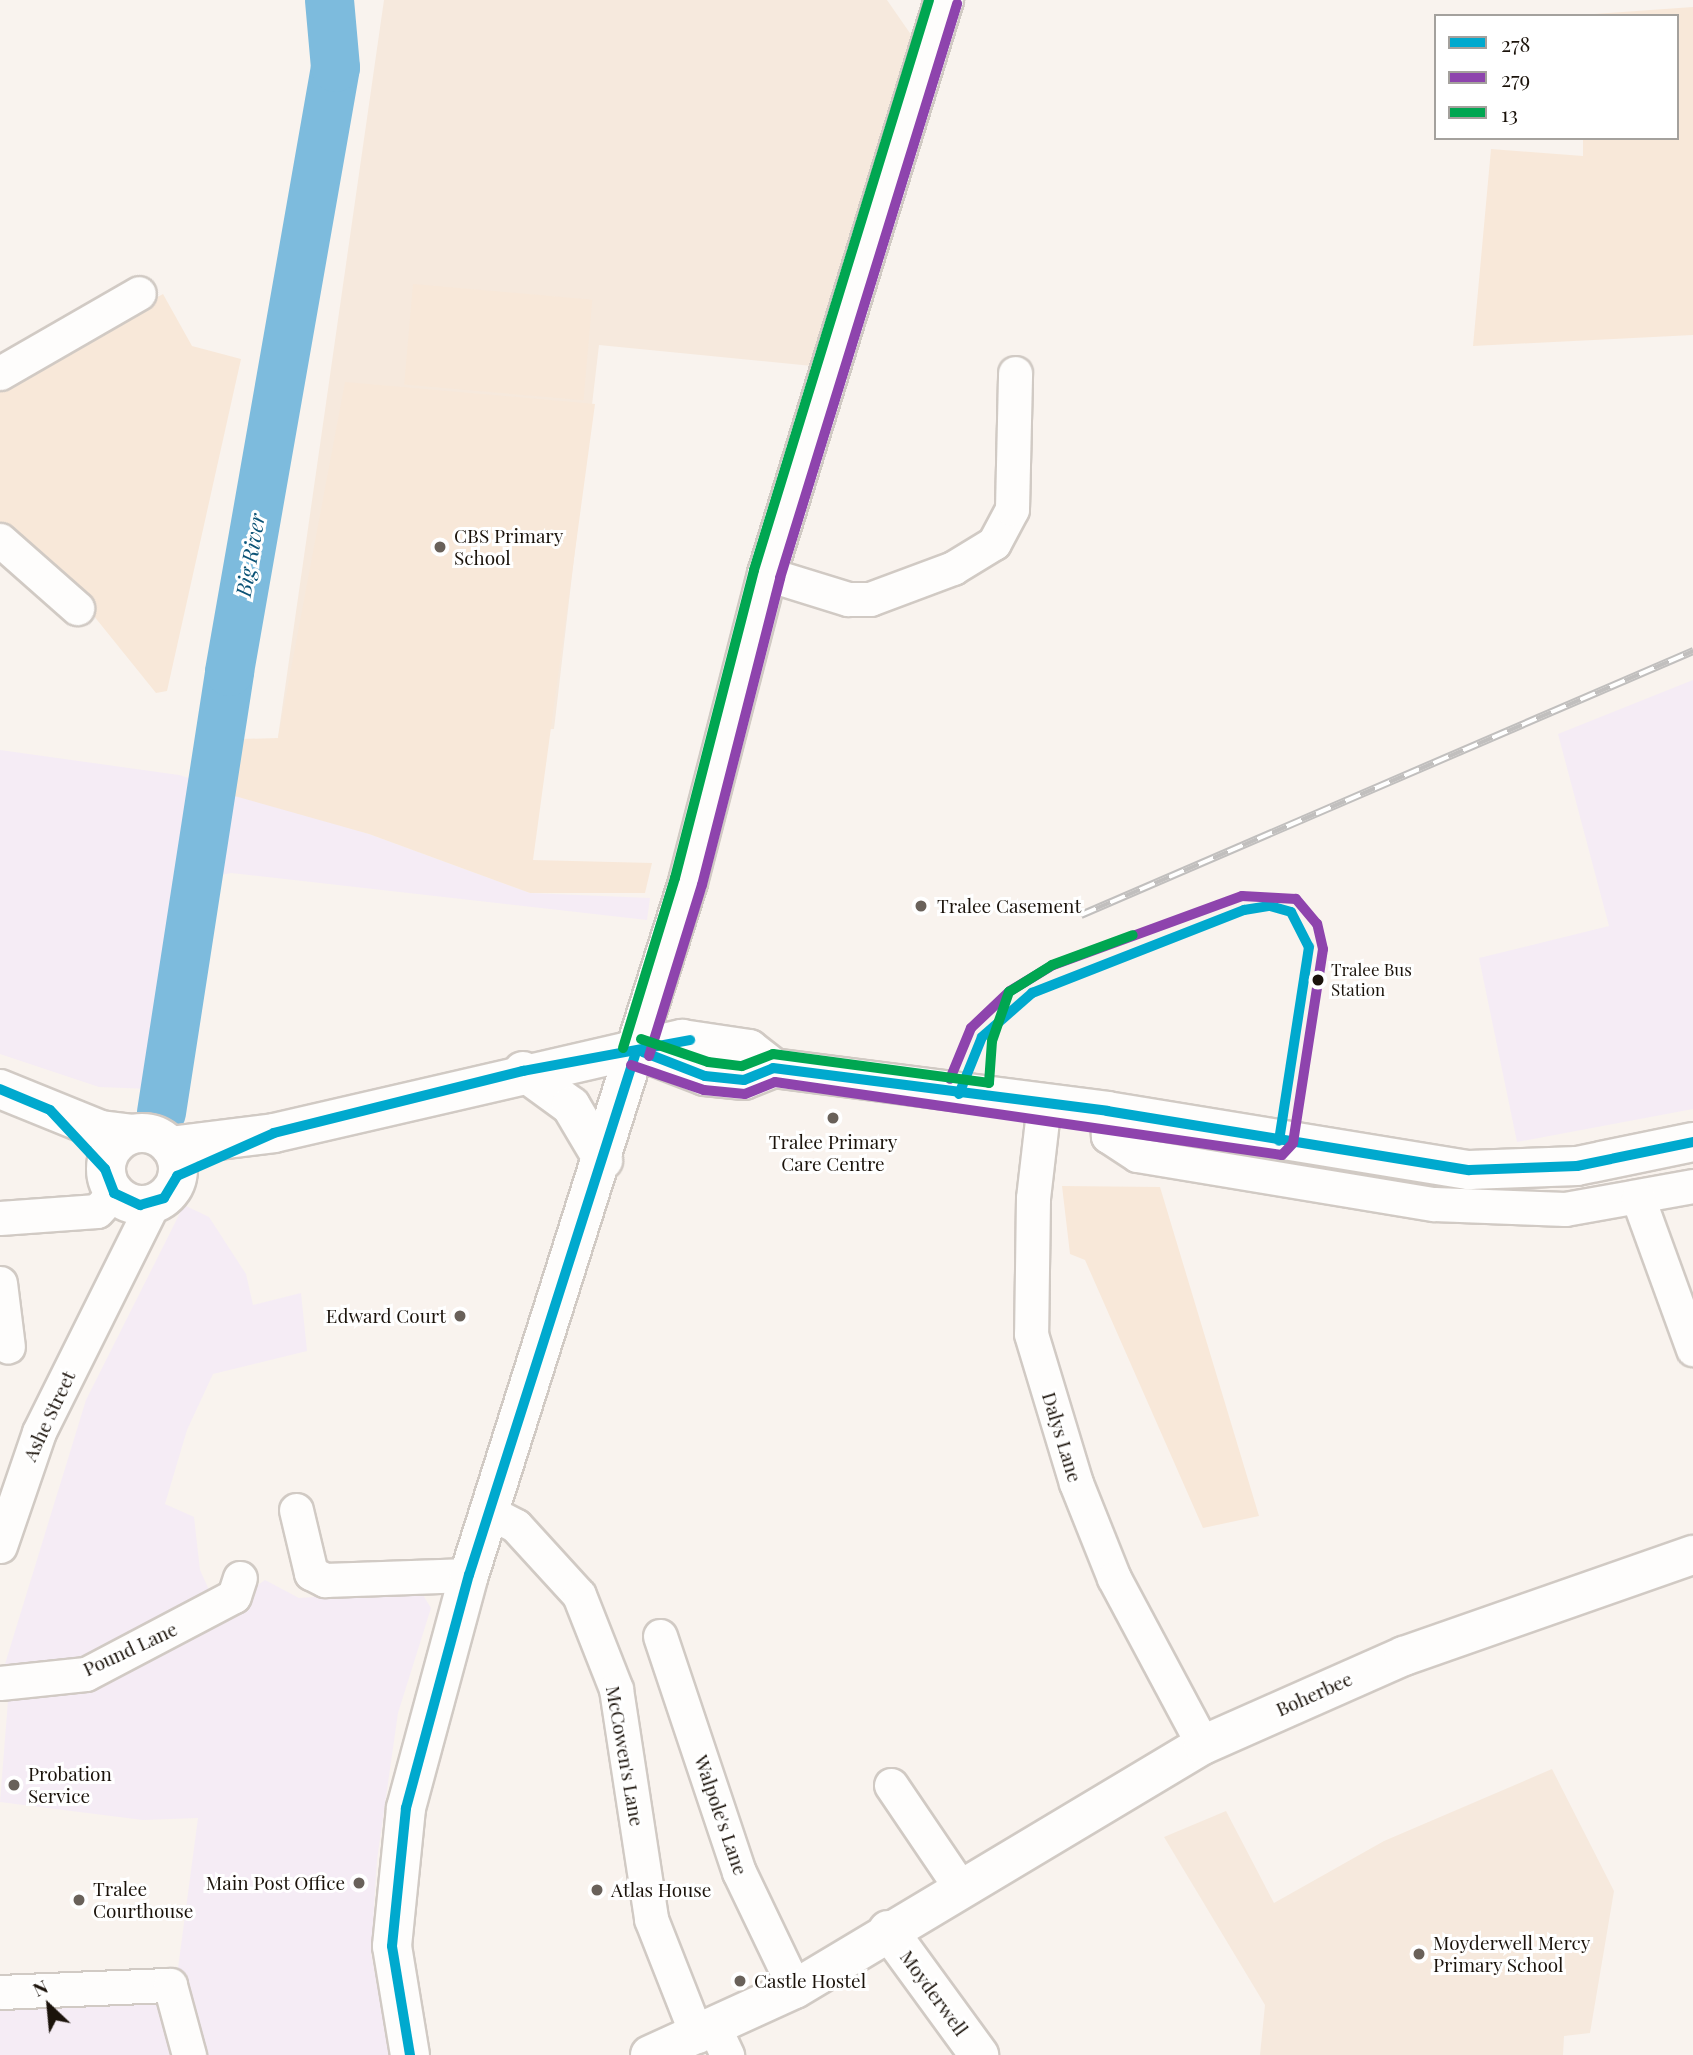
<!DOCTYPE html>
<style>
body{margin:0}
#map{position:relative;width:1693px;height:2055px;overflow:hidden;background:#f9f3ee;font-family:"Playfair Display",serif}
div>[style]{position:absolute}
.commercial>*{inset:0;background:#f5ecf5}
.built>*{inset:0;background:#f6e9dd}
.green>*{inset:0;background:#f8e8d9;transform-origin:0 0}
.river>*{height:49px;margin:-24.5px;padding:0 24.5px;transform-origin:24.5px;border-radius:24.5px;background:#7dbbdd}
.roads{filter:drop-shadow(2px 0 #d1cac4) drop-shadow(-2px 0 #d1cac4) drop-shadow(0 2px #d1cac4) drop-shadow(0 -2px #d1cac4)}
.minor>*{height:33px;margin:-16.5px;padding:0 16.5px;transform-origin:16.5px;border-radius:16.5px;background:#fefdfc}
.major>*{height:38px;margin:-19px;padding:0 19px;transform-origin:19px;border-radius:19px;background:#fefdfc}
.major>.ring{margin:-19px;padding:0;box-sizing:content-box;background:none;border:38px solid #fefdfc;border-radius:50%}
.rail>*{height:8px;margin-top:-4px;transform-origin:0;background:repeating-linear-gradient(90deg,#fff 0 16px,#c1bfbe 0 32px);box-sizing:border-box;border-block:2px solid #c1bfbe}
.bus-1>*{height:10px;margin:-5px;padding:0 5px;transform-origin:5px;border-radius:5px;background:#00a9ce}
.bus-2>*{height:10px;margin:-5px;padding:0 5px;transform-origin:5px;border-radius:5px;background:#8e44ad}
.bus-3>*{height:10px;margin:-5px;padding:0 5px;transform-origin:5px;border-radius:5px;background:#00a651}
.dots>*{width:19px;height:19px;translate:-50% -50%;box-sizing:border-box;border:4px solid #fff;border-radius:50%}
span{translate:-50% -50%;white-space:nowrap;text-align:center;line-height:1.15;-webkit-text-stroke:6px #fff;paint-order:stroke}
.bus-label{font-size:17px;color:#1b130b}
.left{translate:0 -50%;text-align:left}
.poi-label{font-size:19px;color:#1b130b}
.right{translate:-100% -50%;text-align:right}
.street-label{font-size:19px;color:#1b130b}
.water-label{font-size:21px;color:#0a5275;font-style:italic}
.legend{position:absolute;left:1434px;top:14px;width:245px;height:126px;box-sizing:border-box;background:#fff;border:2px solid #a4a19d;margin:0;padding:9px 12px;list-style:none;font-size:21px;color:#1b130b}
.legend li{display:flex;align-items:center;gap:14px;height:35px}
.legend b{width:35px;border:2px solid #a4a19d}
.north{position:absolute;left:14px;top:1971px;width:70px;height:70px;-webkit-text-stroke:5px #fff;paint-order:stroke;rotate:334deg;font-size:19px;font-weight:700;line-height:28px;text-align:center;color:#1b130b}
.north::after{content:'';display:block;margin:auto;width:24px;height:32px;background:#1b130b;clip-path:polygon(50% 0,100% 100%,50% 72%,0 100%)}
</style>
<div id="map">
<div class="commercial">
<div style="clip-path:polygon(1693px 680px,1693px 1109px,1517px 1142px,1479px 958px,1609px 926px,1558px 734px)"></div>
<div style="clip-path:polygon(0 750px,179px 775px,369px 834px,530px 893px,650px 898px,647px 920px,231px 873px,199px 879px,180px 890px,151px 1089px,99px 1087px,0 1054px)"></div>
<div style="clip-path:polygon(184px 1205px,209px 1217px,246px 1274px,253px 1305px,301px 1293px,307px 1351px,213px 1374px,187px 1430px,165px 1504px,194px 1517px,200px 1570px,215px 1603px,96px 1658px,1px 1677px,86px 1400px)"></div>
<div style="clip-path:polygon(265px 1580px,299px 1598px,420px 1590px,431px 1608px,398px 1713px,377px 1860px,371px 1954px,392px 2055px,197px 2055px,178px 1968px,198px 1818px,143px 1820px,0 1802px,9px 1688px,203px 1623px)"></div>
<div style="clip-path:polygon(170px 1985px,187px 2055px,0 2055px,0 2004px)"></div>
</div>
<div class="built">
<div style="clip-path:polygon(384px 0,887px 0,914px 39px,812px 366px,599px 345px,554px 729px,278px 737px)"></div>
<div style="clip-path:polygon(1552px 1769px,1614px 1891px,1590px 2033px,1564px 2036px,1563px 2055px,1260px 2055px,1265px 2005px,1164px 1837px,1226px 1811px,1274px 1903px,1384px 1841px)"></div>
</div>
<div class="green">
<div style="clip-path:polygon(1693px 7px,1693px 335px,1473px 346px,1491px 149px,1583px 156px,1583px 138px,1677px 138px,1677px 16px,1580px 15px)"></div>
<div style="left:413px;top:284px;width:180px;height:101px;rotate:5deg"></div>
<div style="clip-path:polygon(163px 294px,192px 346px,241px 359px,167px 691px,156px 693px,81px 600px,0 528px,0 383px)"></div>
<div style="clip-path:polygon(345px 382px,595px 404px,533px 860px,652px 863px,645px 893px,530px 893px,369px 834px,231px 795px,240px 739px,278px 738px)"></div>
<div style="clip-path:polygon(1062px 1186px,1160px 1187px,1259px 1516px,1203px 1528px,1085px 1260px,1070px 1254px)"></div>
</div>
<div class="river">
<div style="left:161px;top:1112px;width:446px;rotate:-81.2deg"></div>
<div style="left:229px;top:671px;width:613px;rotate:-80.05deg"></div>
<div style="left:335px;top:67px;width:67px;rotate:-95.1deg"></div>
</div>
<div class="roads">
<div class="minor">
<div style="left:0;top:373px;width:160px;rotate:-29.9deg"></div>
<div style="left:0;top:540px;width:103px;rotate:41.4deg"></div>
<div style="left:767px;top:574px;width:85px;rotate:17.2deg"></div>
<div style="left:848px;top:599px;width:22px"></div>
<div style="left:870px;top:599px;width:89px;rotate:-20.5deg"></div>
<div style="left:953px;top:568px;width:48px;rotate:-31.4deg"></div>
<div style="left:994px;top:543px;width:38px;rotate:-62deg"></div>
<div style="left:1012px;top:509px;width:136px;rotate:-88.7deg"></div>
<div style="left:1044px;top:1103px;width:96px;rotate:96.6deg"></div>
<div style="left:1033px;top:1198px;width:136px;rotate:90.8deg"></div>
<div style="left:1031px;top:1334px;width:156px;rotate:73.2deg"></div>
<div style="left:1076px;top:1483px;width:102px;rotate:68.2deg"></div>
<div style="left:1114px;top:1578px;width:189px;rotate:61.9deg"></div>
<div style="left:1107px;top:1111px;width:25px;rotate:88deg"></div>
<div style="left:1108px;top:1136px;width:35px;rotate:33deg"></div>
<div style="left:1137px;top:1155px;width:301px;rotate:9.4deg"></div>
<div style="left:1434px;top:1204px;width:131px;rotate:2.2deg"></div>
<div style="left:1565px;top:1209px;width:130px;rotate:-10.2deg"></div>
<div style="left:1638px;top:1198px;width:161px;rotate:70deg"></div>
<div style="left:0;top:1218px;width:97px;rotate:-4.1deg"></div>
<div style="left:97px;top:1211px;width:25px;rotate:-47deg"></div>
<div style="left:0;top:1283px;width:64px;rotate:82.9deg"></div>
<div style="left:296px;top:1510px;width:65px;rotate:76.6deg"></div>
<div style="left:311px;top:1573px;width:16px;rotate:27deg"></div>
<div style="left:325px;top:1580px;width:144px;rotate:-2deg"></div>
<div style="left:489px;top:1512px;width:30px;rotate:27deg"></div>
<div style="left:516px;top:1526px;width:93px;rotate:47.6deg"></div>
<div style="left:579px;top:1595px;width:101px;rotate:68.5deg"></div>
<div style="left:616px;top:1689px;width:233px;rotate:81.3deg"></div>
<div style="left:651px;top:1919px;width:126px;rotate:68.5deg"></div>
<div style="left:0;top:1546px;width:120px;rotate:-71.1deg"></div>
<div style="left:39px;top:1432px;width:256px;rotate:-63.5deg"></div>
<div style="left:660px;top:1636px;width:249px;rotate:71.5deg"></div>
<div style="left:739px;top:1872px;width:130px;rotate:64.4deg"></div>
<div style="left:0;top:1683px;width:86px;rotate:-6deg"></div>
<div style="left:86px;top:1674px;width:167px;rotate:-27.8deg"></div>
<div style="left:234px;top:1596px;width:19px;rotate:-72deg"></div>
<div style="left:891px;top:1785px;width:127px;rotate:55.9deg"></div>
<div style="left:0;top:1992px;width:170px;rotate:-2.4deg"></div>
<div style="left:170px;top:1985px;width:73px;rotate:74.8deg"></div>
<div style="left:715px;top:2029px;width:29px;rotate:65deg"></div>
</div>
<div class="major">
<div style="left:643px;top:1052px;width:66px;rotate:21.2deg"></div>
<div style="left:705px;top:1076px;width:39px;rotate:6deg"></div>
<div style="left:744px;top:1080px;width:31px;rotate:-22deg"></div>
<div style="left:773px;top:1068px;width:337px;rotate:7.3deg"></div>
<div style="left:1107px;top:1111px;width:367px;rotate:9.3deg"></div>
<div style="left:1469px;top:1170px;width:108px;rotate:-2.1deg"></div>
<div style="left:1577px;top:1166px;width:118px;rotate:-11.7deg"></div>
<div style="left:523px;top:1071px;width:59px;rotate:36.1deg"></div>
<div style="left:571px;top:1106px;width:63px;rotate:59.3deg"></div>
<div style="left:0;top:1089px;width:109px;rotate:22.1deg"></div>
<div style="left:101px;top:1130px;width:31px;rotate:7deg"></div>
<div class="ring" style="left:106px;top:1133px;width:34px;height:34px"></div>
<div style="left:170px;top:1146px;width:105px;rotate:-7.1deg"></div>
<div style="left:274px;top:1133px;width:419px;rotate:-13deg"></div>
<div style="left:682px;top:1039px;width:68px;rotate:8.5deg"></div>
<div style="left:749px;top:1049px;width:31px;rotate:38deg"></div>
<div style="left:888px;top:1930px;width:155px;rotate:53.9deg"></div>
<div style="left:410px;top:2055px;width:110px;rotate:-99.4deg"></div>
<div style="left:392px;top:1946px;width:139px;rotate:-84.2deg"></div>
<div style="left:406px;top:1808px;width:241px;rotate:-74.9deg"></div>
<div style="left:469px;top:1575px;width:727px;rotate:-72.46deg"></div>
<div style="left:688px;top:882px;width:318px;rotate:-75.6deg"></div>
<div style="left:767px;top:574px;width:601px;rotate:-72.86deg"></div>
<div style="left:650px;top:2055px;width:159px;rotate:-24.5deg"></div>
<div style="left:795px;top:1989px;width:475px;rotate:-30.9deg"></div>
<div style="left:1203px;top:1745px;width:220px;rotate:-23.9deg"></div>
<div style="left:1404px;top:1656px;width:306px;rotate:-19.3deg"></div>
</div>
</div>
<div class="rail">
<div style="left:1081px;top:915px;width:667px;rotate:-23.33deg"></div>
</div>
<div class="bus-1">
<div style="left:643px;top:1052px;width:66px;rotate:21.2deg"></div>
<div style="left:705px;top:1076px;width:39px;rotate:6deg"></div>
<div style="left:744px;top:1080px;width:31px;rotate:-22deg"></div>
<div style="left:773px;top:1068px;width:337px;rotate:7.3deg"></div>
<div style="left:1107px;top:1111px;width:367px;rotate:9.3deg"></div>
<div style="left:1469px;top:1170px;width:108px;rotate:-2.1deg"></div>
<div style="left:1577px;top:1166px;width:118px;rotate:-11.7deg"></div>
<div style="left:0;top:1089px;width:54px;rotate:22.8deg"></div>
<div style="left:50px;top:1110px;width:81px;rotate:47deg"></div>
<div style="left:105px;top:1169px;width:26px;rotate:69deg"></div>
<div style="left:114px;top:1193px;width:29px;rotate:25deg"></div>
<div style="left:140px;top:1205px;width:25px;rotate:-16deg"></div>
<div style="left:164px;top:1198px;width:26px;rotate:-59deg"></div>
<div style="left:177px;top:1176px;width:106px;rotate:-23.9deg"></div>
<div style="left:274px;top:1133px;width:257px;rotate:-14deg"></div>
<div style="left:523px;top:1071px;width:170px;rotate:-10.5deg"></div>
<div style="left:959px;top:1094px;width:61px;rotate:-68deg"></div>
<div style="left:982px;top:1037px;width:67px;rotate:-41.3deg"></div>
<div style="left:1032px;top:993px;width:228px;rotate:-21.4deg"></div>
<div style="left:1244px;top:910px;width:26px;rotate:-9deg"></div>
<div style="left:1270px;top:906px;width:22px;rotate:16deg"></div>
<div style="left:1291px;top:912px;width:39px;rotate:63deg"></div>
<div style="left:1309px;top:947px;width:196px;rotate:98.8deg"></div>
<div style="left:410px;top:2055px;width:110px;rotate:-99.4deg"></div>
<div style="left:392px;top:1946px;width:139px;rotate:-84.2deg"></div>
<div style="left:406px;top:1808px;width:241px;rotate:-74.9deg"></div>
<div style="left:469px;top:1575px;width:549px;rotate:-72.29deg"></div>
</div>
<div class="bus-2">
<div style="left:649px;top:1056px;width:179px;rotate:-72.8deg"></div>
<div style="left:702px;top:885px;width:317px;rotate:-75.7deg"></div>
<div style="left:780px;top:578px;width:601px;rotate:-72.86deg"></div>
<div style="left:631px;top:1065px;width:77px;rotate:18.9deg"></div>
<div style="left:704px;top:1090px;width:41px;rotate:5.6deg"></div>
<div style="left:745px;top:1094px;width:32px;rotate:-22deg"></div>
<div style="left:775px;top:1082px;width:512px;rotate:8.19deg"></div>
<div style="left:1282px;top:1155px;width:16px;rotate:-47deg"></div>
<div style="left:1293px;top:1143px;width:196px;rotate:-81.2deg"></div>
<div style="left:1323px;top:949px;width:26px;rotate:-103deg"></div>
<div style="left:1317px;top:924px;width:33px;rotate:-130deg"></div>
<div style="left:1296px;top:899px;width:54px;rotate:-176.8deg"></div>
<div style="left:1242px;top:896px;width:201px;rotate:159.9deg"></div>
<div style="left:1053px;top:965px;width:50px;rotate:148.8deg"></div>
<div style="left:1010px;top:991px;width:54px;rotate:136.5deg"></div>
<div style="left:971px;top:1028px;width:55px;rotate:112.4deg"></div>
</div>
<div class="bus-3">
<div style="left:641px;top:1039px;width:71px;rotate:18.9deg"></div>
<div style="left:708px;top:1062px;width:34px;rotate:7deg"></div>
<div style="left:742px;top:1066px;width:33px;rotate:-21deg"></div>
<div style="left:773px;top:1054px;width:218px;rotate:7.6deg"></div>
<div style="left:989px;top:1083px;width:42px;rotate:-85.9deg"></div>
<div style="left:992px;top:1041px;width:52px;rotate:-70.9deg"></div>
<div style="left:1009px;top:992px;width:51px;rotate:-32.1deg"></div>
<div style="left:1052px;top:965px;width:86px;rotate:-20.3deg"></div>
<div style="left:623px;top:1048px;width:178px;rotate:-73deg"></div>
<div style="left:675px;top:878px;width:318px;rotate:-75.6deg"></div>
<div style="left:754px;top:570px;width:596px;rotate:-72.93deg"></div>
</div>
<div class="dots">
<div style="left:440px;top:547px;background:#69615a"></div>
<div style="left:921px;top:906px;background:#69615a"></div>
<div style="left:1318px;top:980px;background:#1b130b"></div>
<div style="left:833px;top:1118px;background:#69615a"></div>
<div style="left:460px;top:1316px;background:#69615a"></div>
<div style="left:14px;top:1785px;background:#69615a"></div>
<div style="left:359px;top:1883px;background:#69615a"></div>
<div style="left:597px;top:1890px;background:#69615a"></div>
<div style="left:79px;top:1900px;background:#69615a"></div>
<div style="left:1419px;top:1954px;background:#69615a"></div>
<div style="left:740px;top:1981px;background:#69615a"></div>
</div>
<div class="bus-label">
<span class="left" style="left:1331px;top:980px">Tralee Bus<br>Station</span>
</div>
<div class="poi-label">
<span class="left" style="left:454px;top:547px">CBS Primary<br>School</span>
<span class="left" style="left:937px;top:906px">Tralee Casement</span>
<span style="left:833px;top:1153px">Tralee Primary<br>Care Centre</span>
<span class="right" style="left:446px;top:1316px">Edward Court</span>
<span class="left" style="left:28px;top:1785px">Probation<br>Service</span>
<span class="right" style="left:345px;top:1883px">Main Post Office</span>
<span class="left" style="left:93px;top:1900px">Tralee<br>Courthouse</span>
<span class="left" style="left:611px;top:1890px">Atlas House</span>
<span class="left" style="left:1433px;top:1954px">Moyderwell Mercy<br>Primary School</span>
<span class="left" style="left:754px;top:1981px">Castle Hostel</span>
</div>
<div class="street-label">
<span style="left:49px;top:1416px;rotate:-65deg">Ashe Street</span>
<span style="left:1062px;top:1437px;rotate:73deg">Dalys Lane</span>
<span style="left:130px;top:1649px;rotate:-25deg">Pound Lane</span>
<span style="left:1314px;top:1694px;rotate:-24deg">Boherbee</span>
<span style="left:625px;top:1756px;rotate:80deg">McCowen's Lane</span>
<span style="left:721px;top:1815px;rotate:71deg">Walpole's Lane</span>
<span style="left:934px;top:1993px;rotate:54deg">Moyderwell</span>
</div>
<div class="water-label">
<span style="left:249px;top:555px;rotate:-80deg">Big River</span>
</div>
<ul class="legend">
<li><b style="height:9px;background:#00a9ce"></b>278</li>
<li><b style="height:9px;background:#8e44ad"></b>279</li>
<li><b style="height:9px;background:#00a651"></b>13</li>
</ul>
<div class="north">N</div>
</div>
